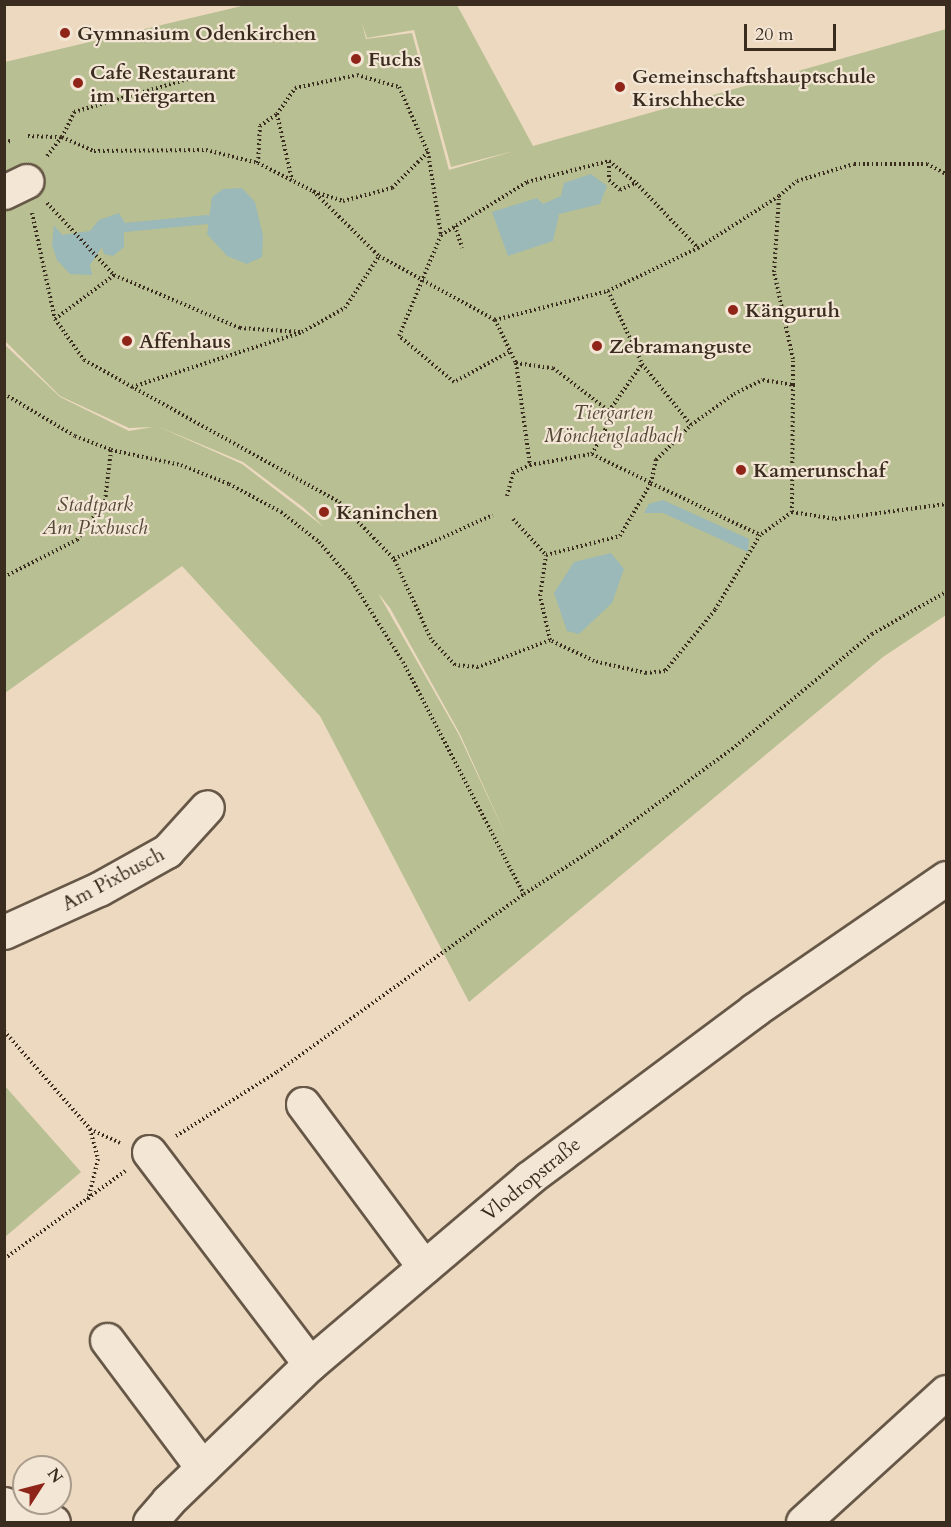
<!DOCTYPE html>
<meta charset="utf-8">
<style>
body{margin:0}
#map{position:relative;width:951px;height:1527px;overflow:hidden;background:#ecd9bf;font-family:Cardo,serif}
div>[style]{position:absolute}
.green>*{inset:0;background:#b8bf92}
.water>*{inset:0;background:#9ab9b8}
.stream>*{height:9px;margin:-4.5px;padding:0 4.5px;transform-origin:4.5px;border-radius:4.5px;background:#9ab9b8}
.path>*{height:4px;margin-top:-2px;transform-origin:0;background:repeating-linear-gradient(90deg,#3a2c1f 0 1.5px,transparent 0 4.5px)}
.roads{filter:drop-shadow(2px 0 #665747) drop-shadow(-2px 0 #665747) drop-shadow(0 2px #665747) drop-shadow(0 -2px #665747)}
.minor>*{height:33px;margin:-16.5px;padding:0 16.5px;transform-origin:16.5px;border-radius:16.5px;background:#f3e6d5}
.dots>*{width:16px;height:16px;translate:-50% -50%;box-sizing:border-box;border:3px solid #f3e6d5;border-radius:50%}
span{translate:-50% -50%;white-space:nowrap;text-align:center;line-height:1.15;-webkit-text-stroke:4.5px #f3e6d5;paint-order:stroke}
.poi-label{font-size:20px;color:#3a2c1f;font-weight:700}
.left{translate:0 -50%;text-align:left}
.park-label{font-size:20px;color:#534936;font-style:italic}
.street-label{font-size:20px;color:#3a2c1f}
.frame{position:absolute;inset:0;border:6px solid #3a2c1f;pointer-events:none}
.north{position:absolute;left:12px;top:1455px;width:60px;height:60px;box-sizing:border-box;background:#f3e6d5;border:2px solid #a99c8c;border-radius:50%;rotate:54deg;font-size:16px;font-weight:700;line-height:24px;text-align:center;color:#3a2c1f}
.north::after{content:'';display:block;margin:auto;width:21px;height:27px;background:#8f2418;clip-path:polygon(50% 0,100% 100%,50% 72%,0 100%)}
.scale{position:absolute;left:744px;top:24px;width:92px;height:27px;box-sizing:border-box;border:3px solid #3a2c1f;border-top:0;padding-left:8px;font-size:18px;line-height:21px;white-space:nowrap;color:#3a2c1f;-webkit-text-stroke:4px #f3e6d5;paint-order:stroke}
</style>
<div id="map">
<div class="green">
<div style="clip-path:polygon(evenodd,246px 5px,457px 5px,533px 146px,946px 29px,946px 615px,883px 657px,469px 1002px,320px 716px,182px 566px,5px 693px,4px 344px,60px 397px,129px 431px,153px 427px,129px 428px,60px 396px,5px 341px,5px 62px,246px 5px,362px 23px,367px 38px,414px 30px,451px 167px,514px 151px,449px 170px,412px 33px,366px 39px,362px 23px,246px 5px,157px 426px,243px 462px,304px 508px,324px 527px,242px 464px,157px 426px,246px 5px,378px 593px,390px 608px,460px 734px,507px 838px,459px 735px,378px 593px)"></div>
<div style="clip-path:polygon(4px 1085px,81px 1172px,5px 1237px,4px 1237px)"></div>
</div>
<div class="water">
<div style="clip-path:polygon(591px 174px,607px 186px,600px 204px,559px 214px,553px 241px,508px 256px,492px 212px,537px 198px,543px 204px,561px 196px,564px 183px)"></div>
<div style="clip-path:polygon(242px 188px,255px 202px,263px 236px,262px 257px,247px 264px,227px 256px,207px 234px,212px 197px,223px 189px)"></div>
<div style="clip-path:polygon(119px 213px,124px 221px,124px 247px,113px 256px,104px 254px,102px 247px,90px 265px,92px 275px,70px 274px,57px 260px,52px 245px,54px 225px,62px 235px,90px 231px,99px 220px)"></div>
<div style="clip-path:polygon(663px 500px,749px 539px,748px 552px,663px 513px,644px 513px,649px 504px)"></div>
<div style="clip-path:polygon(611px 553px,624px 569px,612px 603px,579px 634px,567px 631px,554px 593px,574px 562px)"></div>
</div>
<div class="stream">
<div style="left:124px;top:227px;width:83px;rotate:-5.5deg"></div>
</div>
<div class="path">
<div style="left:277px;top:114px;width:68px;rotate:77.2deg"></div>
<div style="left:28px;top:136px;width:34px;rotate:2deg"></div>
<div style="left:62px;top:137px;width:35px;rotate:24deg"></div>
<div style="left:94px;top:151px;width:112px;rotate:-0.5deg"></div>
<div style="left:206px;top:150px;width:54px;rotate:14deg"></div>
<div style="left:258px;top:163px;width:62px;rotate:27deg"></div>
<div style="left:313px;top:191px;width:93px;rotate:44.6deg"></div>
<div style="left:379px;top:256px;width:132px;rotate:28.9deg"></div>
<div style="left:495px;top:320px;width:48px;rotate:64deg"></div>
<div style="left:516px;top:363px;width:37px;rotate:8deg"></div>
<div style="left:553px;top:368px;width:71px;rotate:37.5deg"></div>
<div style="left:609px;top:411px;width:57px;rotate:-54.9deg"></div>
<div style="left:642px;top:364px;width:78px;rotate:51.2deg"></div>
<div style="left:691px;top:425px;width:53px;rotate:-35.8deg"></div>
<div style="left:734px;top:394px;width:32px;rotate:-26deg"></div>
<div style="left:763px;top:380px;width:30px;rotate:9deg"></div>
<div style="left:793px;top:385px;width:127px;rotate:90.5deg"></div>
<div style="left:792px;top:512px;width:39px;rotate:144deg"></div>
<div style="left:760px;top:535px;width:87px;rotate:121deg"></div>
<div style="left:715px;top:610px;width:79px;rotate:129.3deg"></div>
<div style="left:665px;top:671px;width:19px;rotate:174deg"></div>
<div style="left:646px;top:673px;width:53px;rotate:-167deg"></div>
<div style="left:594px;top:661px;width:49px;rotate:-154.5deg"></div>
<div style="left:550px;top:640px;width:77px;rotate:159.4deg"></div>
<div style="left:478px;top:667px;width:23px;rotate:-175deg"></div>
<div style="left:455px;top:665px;width:35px;rotate:-133deg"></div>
<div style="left:431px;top:639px;width:88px;rotate:-114.8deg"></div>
<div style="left:394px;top:559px;width:108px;rotate:-24deg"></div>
<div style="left:4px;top:142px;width:7px;rotate:-8deg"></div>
<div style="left:47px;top:156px;width:24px;rotate:-52deg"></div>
<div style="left:62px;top:137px;width:28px;rotate:-64deg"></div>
<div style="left:74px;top:112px;width:133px;rotate:-16.1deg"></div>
<div style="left:609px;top:162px;width:18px;rotate:90deg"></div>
<div style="left:609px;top:180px;width:15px;rotate:42deg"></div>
<div style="left:620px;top:190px;width:17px;rotate:-24deg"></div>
<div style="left:258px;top:163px;width:37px;rotate:-87deg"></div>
<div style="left:260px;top:126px;width:21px;rotate:-35deg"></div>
<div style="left:277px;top:114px;width:32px;rotate:-55deg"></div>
<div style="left:295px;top:88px;width:63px;rotate:-11.8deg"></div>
<div style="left:357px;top:75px;width:44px;rotate:15.9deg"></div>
<div style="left:399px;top:87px;width:71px;rotate:66deg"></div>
<div style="left:428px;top:152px;width:84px;rotate:81.1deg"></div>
<div style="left:314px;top:192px;width:30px;rotate:17deg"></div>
<div style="left:343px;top:201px;width:51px;rotate:-14.9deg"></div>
<div style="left:392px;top:188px;width:51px;rotate:-45deg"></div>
<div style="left:47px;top:203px;width:98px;rotate:47.1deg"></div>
<div style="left:114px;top:275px;width:137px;rotate:22.8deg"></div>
<div style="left:240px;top:328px;width:62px;rotate:3.7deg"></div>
<div style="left:32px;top:213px;width:108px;rotate:77.8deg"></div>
<div style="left:55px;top:319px;width:50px;rotate:54.7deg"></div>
<div style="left:84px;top:360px;width:292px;rotate:29.1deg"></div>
<div style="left:339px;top:502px;width:79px;rotate:46deg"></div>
<div style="left:455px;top:226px;width:23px;rotate:72deg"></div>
<div style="left:608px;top:291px;width:100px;rotate:-25.5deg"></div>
<div style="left:698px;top:248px;width:96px;rotate:-32.7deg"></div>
<div style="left:55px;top:319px;width:74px;rotate:-36.7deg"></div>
<div style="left:495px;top:320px;width:117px;rotate:-14.4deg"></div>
<div style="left:608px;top:291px;width:81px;rotate:65deg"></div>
<div style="left:509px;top:352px;width:63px;rotate:151.4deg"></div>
<div style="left:454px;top:382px;width:72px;rotate:-140.1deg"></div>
<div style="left:399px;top:336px;width:109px;rotate:-67.4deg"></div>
<div style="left:441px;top:235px;width:101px;rotate:-31.6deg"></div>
<div style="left:527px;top:182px;width:85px;rotate:-14.4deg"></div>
<div style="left:609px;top:161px;width:35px;rotate:39deg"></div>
<div style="left:636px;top:183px;width:90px;rotate:46.4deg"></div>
<div style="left:516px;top:363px;width:103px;rotate:82.2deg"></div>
<div style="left:793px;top:385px;width:26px;rotate:-90deg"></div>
<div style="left:793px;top:359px;width:89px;rotate:-102.3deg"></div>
<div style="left:774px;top:272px;width:76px;rotate:-86.2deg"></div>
<div style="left:779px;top:196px;width:23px;rotate:-40deg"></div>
<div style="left:797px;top:181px;width:59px;rotate:-16.6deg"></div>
<div style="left:854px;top:164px;width:73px"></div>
<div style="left:927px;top:164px;width:21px;rotate:28deg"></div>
<div style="left:132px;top:387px;width:179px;rotate:-17.9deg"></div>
<div style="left:302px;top:332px;width:49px;rotate:-29.2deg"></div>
<div style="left:345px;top:308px;width:62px;rotate:-56.8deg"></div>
<div style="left:4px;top:394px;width:82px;rotate:30.6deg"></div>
<div style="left:75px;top:436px;width:39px;rotate:21deg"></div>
<div style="left:111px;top:450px;width:72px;rotate:12.1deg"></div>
<div style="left:181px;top:465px;width:52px;rotate:21.6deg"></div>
<div style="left:229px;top:484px;width:59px;rotate:28.3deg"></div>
<div style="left:281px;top:512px;width:48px;rotate:38.3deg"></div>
<div style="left:319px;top:542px;width:48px;rotate:49.3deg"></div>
<div style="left:350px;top:578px;width:99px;rotate:57.8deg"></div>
<div style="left:403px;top:662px;width:262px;rotate:62.5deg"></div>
<div style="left:592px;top:454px;width:44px;rotate:-61.7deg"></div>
<div style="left:613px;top:415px;width:6px;rotate:-135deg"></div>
<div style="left:507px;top:496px;width:24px;rotate:-75deg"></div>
<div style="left:513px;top:473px;width:19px;rotate:-25deg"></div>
<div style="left:530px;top:465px;width:63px;rotate:-10.1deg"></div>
<div style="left:592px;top:454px;width:66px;rotate:26.2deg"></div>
<div style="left:651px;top:483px;width:24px;rotate:-78deg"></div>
<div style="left:656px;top:460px;width:49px;rotate:-45deg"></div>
<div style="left:792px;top:512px;width:44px;rotate:9.2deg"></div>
<div style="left:835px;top:519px;width:112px;rotate:-7.7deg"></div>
<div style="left:513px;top:519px;width:49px;rotate:47.5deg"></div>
<div style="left:4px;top:577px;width:82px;rotate:-26.9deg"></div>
<div style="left:77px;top:540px;width:48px;rotate:-54.3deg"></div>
<div style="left:105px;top:501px;width:51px;rotate:-83.3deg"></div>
<div style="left:550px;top:640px;width:45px;rotate:-102.8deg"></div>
<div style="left:540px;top:596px;width:41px;rotate:-81.7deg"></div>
<div style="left:546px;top:555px;width:76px;rotate:-14.4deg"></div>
<div style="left:620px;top:536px;width:61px;rotate:-59.7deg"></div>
<div style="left:651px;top:483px;width:121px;rotate:25.5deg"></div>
<div style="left:4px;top:1031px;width:130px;rotate:48.7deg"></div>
<div style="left:90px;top:1129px;width:31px;rotate:75deg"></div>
<div style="left:98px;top:1159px;width:42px;rotate:103.7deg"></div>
<div style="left:90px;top:1129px;width:33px;rotate:25deg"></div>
<div style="left:176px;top:1136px;width:120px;rotate:-32.4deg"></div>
<div style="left:277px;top:1072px;width:304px;rotate:-35.8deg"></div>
<div style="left:524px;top:894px;width:105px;rotate:-32.9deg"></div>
<div style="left:612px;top:837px;width:149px;rotate:-36.3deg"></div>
<div style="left:732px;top:749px;width:181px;rotate:-39.4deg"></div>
<div style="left:872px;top:634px;width:85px;rotate:-29.6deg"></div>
<div style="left:4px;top:1259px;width:150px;rotate:-36deg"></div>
</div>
<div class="roads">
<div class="minor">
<div style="left:4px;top:192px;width:25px;rotate:-26deg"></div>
<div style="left:4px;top:932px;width:104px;rotate:-24.4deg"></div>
<div style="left:99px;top:889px;width:78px;rotate:-29.2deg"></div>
<div style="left:167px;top:851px;width:59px;rotate:-47.7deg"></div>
<div style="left:303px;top:1104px;width:203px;rotate:53.4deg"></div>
<div style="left:149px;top:1152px;width:266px;rotate:52.8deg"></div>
<div style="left:107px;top:1340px;width:159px;rotate:53.2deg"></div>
<div style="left:4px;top:1504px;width:52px;rotate:20.2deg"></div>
<div style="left:150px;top:1522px;width:28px;rotate:-49deg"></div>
<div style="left:168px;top:1501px;width:197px;rotate:-44deg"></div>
<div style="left:310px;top:1364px;width:287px;rotate:-40.3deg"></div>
<div style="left:529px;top:1178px;width:281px;rotate:-36.7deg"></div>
<div style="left:754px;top:1010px;width:233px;rotate:-34.5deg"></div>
<div style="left:803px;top:1522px;width:193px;rotate:-42.3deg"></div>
</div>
</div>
<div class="dots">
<div style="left:65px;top:33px;background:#8f2418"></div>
<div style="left:356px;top:59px;background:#8f2418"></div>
<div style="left:78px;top:83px;background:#8f2418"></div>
<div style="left:620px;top:87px;background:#8f2418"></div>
<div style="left:733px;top:310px;background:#8f2418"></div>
<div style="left:127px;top:341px;background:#8f2418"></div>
<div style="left:597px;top:346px;background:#8f2418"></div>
<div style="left:741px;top:470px;background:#8f2418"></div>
<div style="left:324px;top:512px;background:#8f2418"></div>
</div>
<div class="poi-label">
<span class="left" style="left:77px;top:33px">Gymnasium Odenkirchen</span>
<span class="left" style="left:368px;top:59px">Fuchs</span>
<span class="left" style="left:90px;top:84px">Cafe Restaurant<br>im Tiergarten</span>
<span class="left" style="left:632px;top:88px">Gemeinschaftshauptschule<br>Kirschhecke</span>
<span class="left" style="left:745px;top:310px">Känguruh</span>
<span class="left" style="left:139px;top:341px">Affenhaus</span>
<span class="left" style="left:609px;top:346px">Zebramanguste</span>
<span class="left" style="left:753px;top:470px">Kamerunschaf</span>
<span class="left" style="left:336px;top:512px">Kaninchen</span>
</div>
<div class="park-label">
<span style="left:613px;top:424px">Tiergarten<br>Mönchengladbach</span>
<span style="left:95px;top:516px">Stadtpark<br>Am Pixbusch</span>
</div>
<div class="street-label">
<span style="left:113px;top:879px;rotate:-28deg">Am Pixbusch</span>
<span style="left:531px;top:1179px;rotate:-39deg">Vlodropstraße</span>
</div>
<div class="frame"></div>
<div class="north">N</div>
<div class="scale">20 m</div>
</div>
